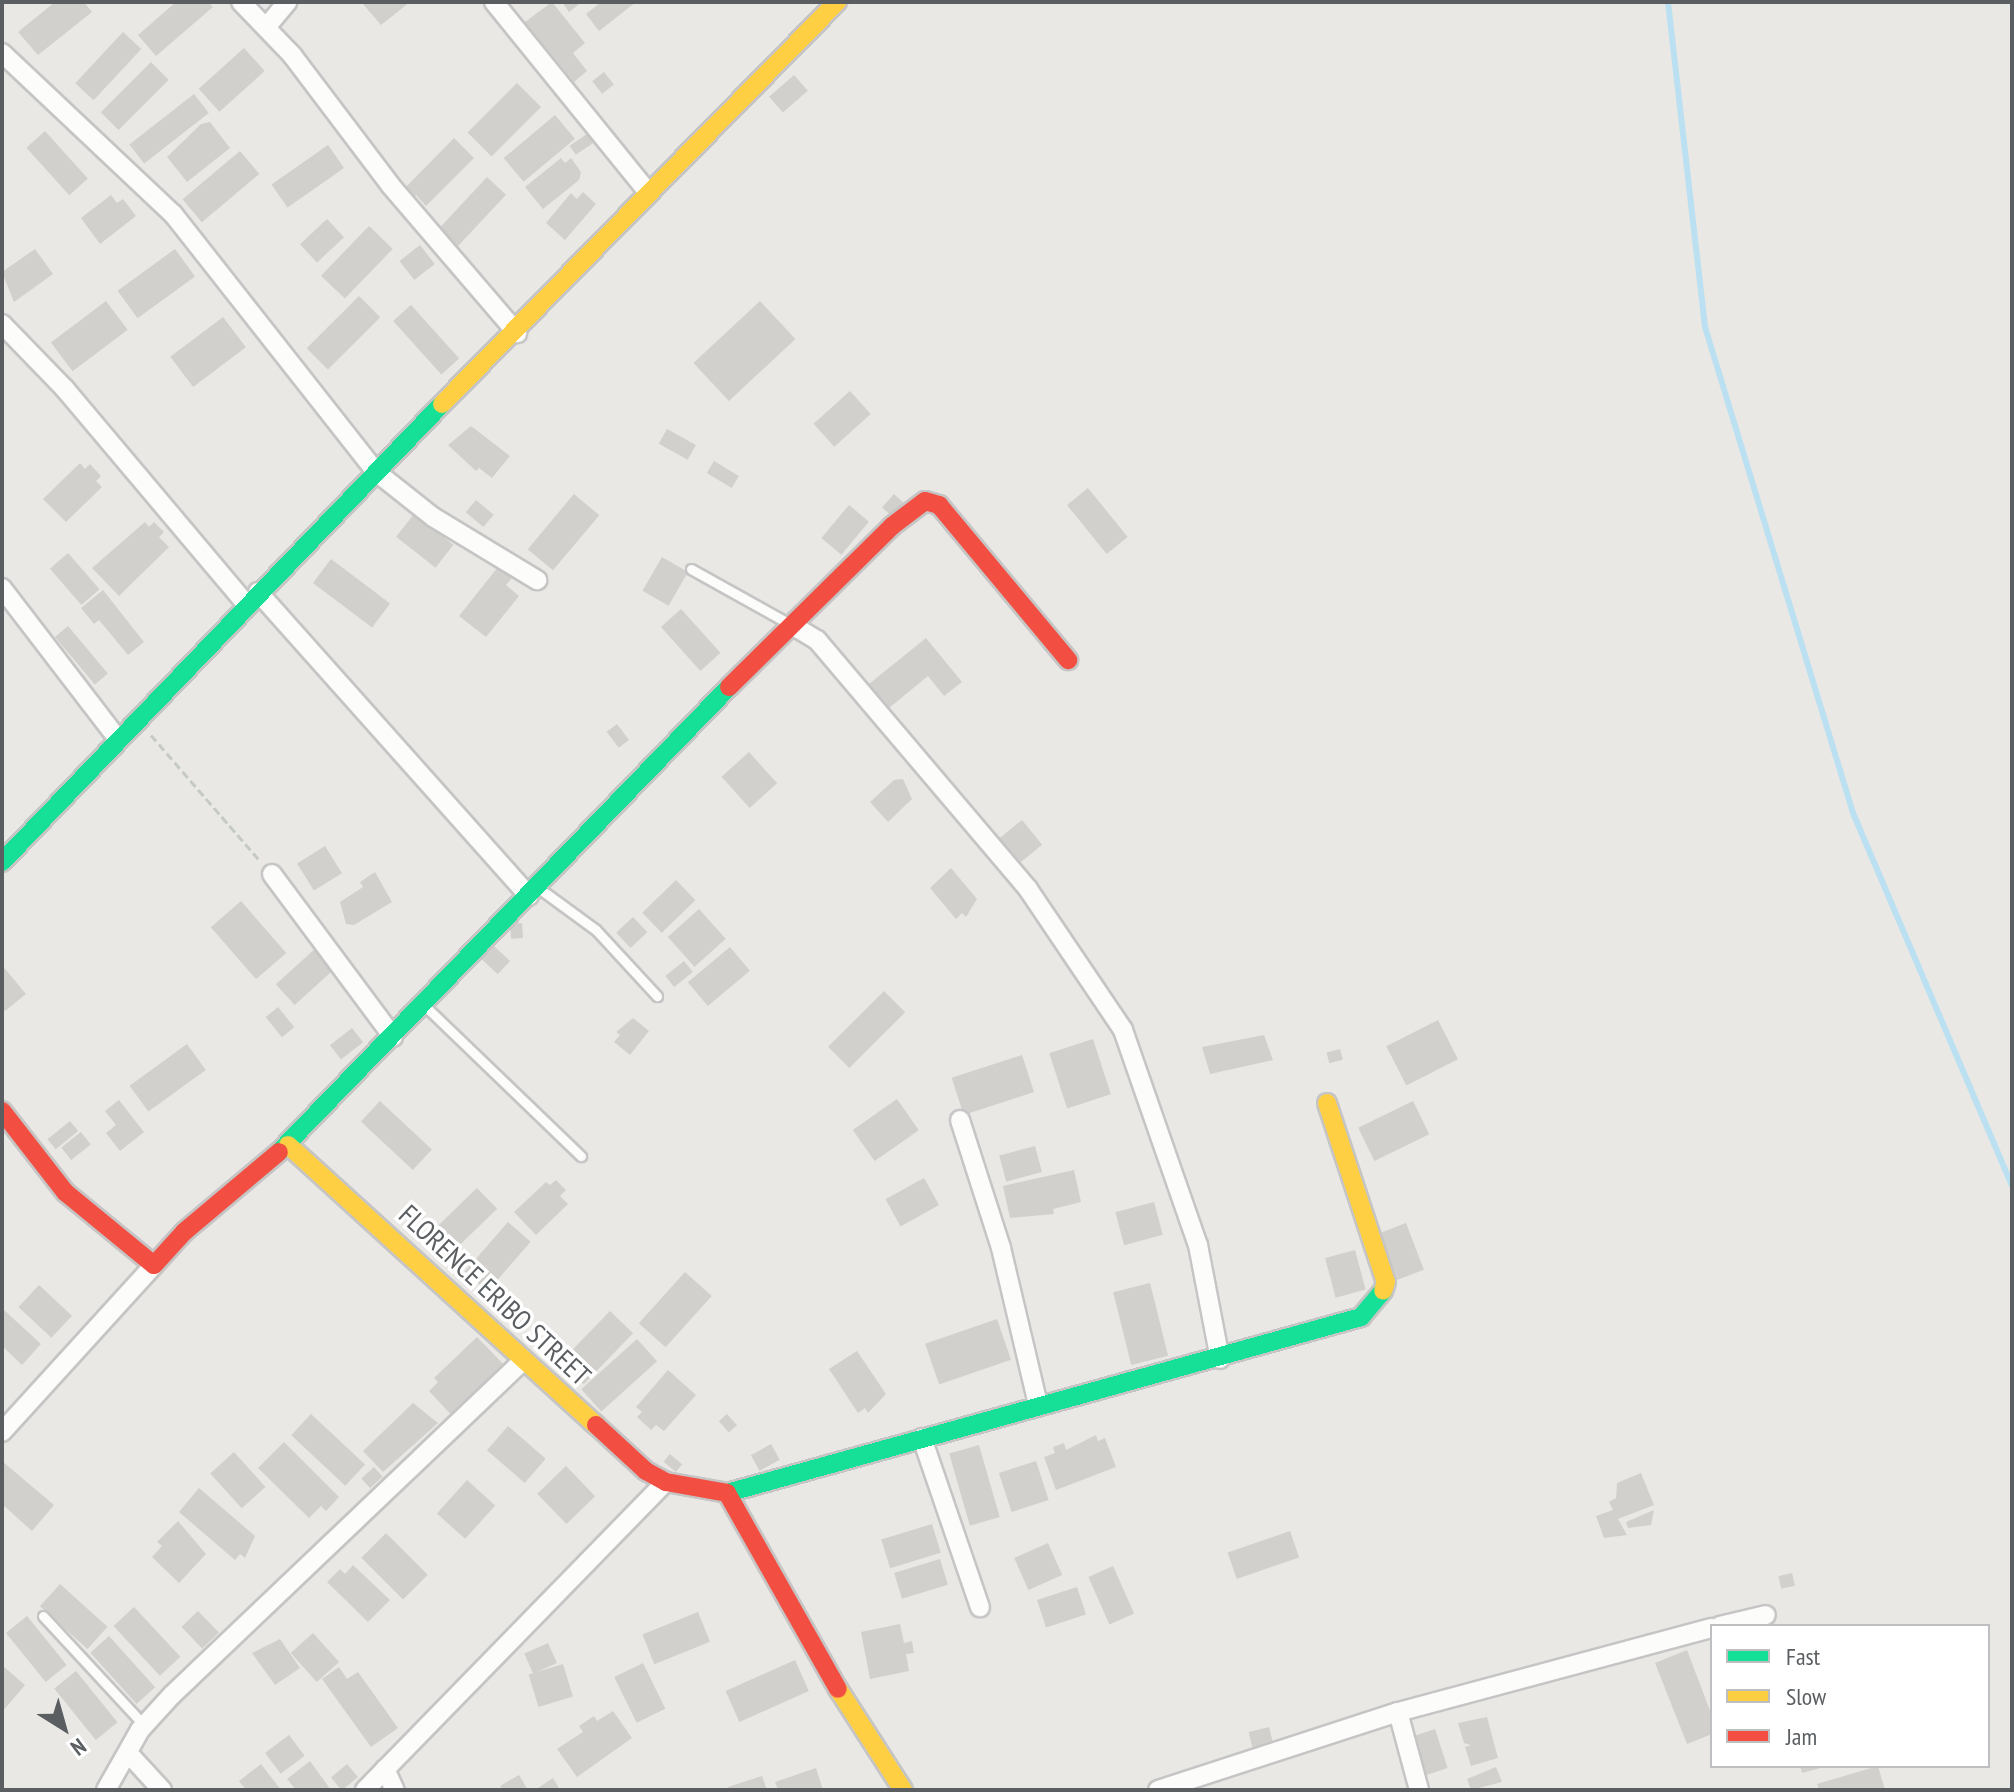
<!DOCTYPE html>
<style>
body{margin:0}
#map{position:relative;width:2014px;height:1792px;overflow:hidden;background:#eae8e4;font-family:"PT Sans Narrow",sans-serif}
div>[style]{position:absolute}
.stream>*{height:6px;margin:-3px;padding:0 3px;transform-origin:3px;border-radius:3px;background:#bbe0f1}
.building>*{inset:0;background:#d1d0cd;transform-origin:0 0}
.path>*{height:3px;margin-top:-1.5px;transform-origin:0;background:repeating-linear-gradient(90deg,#c5cac7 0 8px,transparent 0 12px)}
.roads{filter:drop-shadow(2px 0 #c6c5c5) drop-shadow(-2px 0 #c6c5c5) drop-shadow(0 2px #c6c5c5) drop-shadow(0 -2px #c6c5c5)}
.lane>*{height:9px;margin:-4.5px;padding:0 4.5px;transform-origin:4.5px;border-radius:4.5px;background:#fcfcfb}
.street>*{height:18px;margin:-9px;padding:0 9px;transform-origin:9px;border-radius:9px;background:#fcfcfb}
.fast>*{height:18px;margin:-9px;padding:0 9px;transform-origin:9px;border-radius:9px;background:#16e098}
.slow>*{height:18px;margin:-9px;padding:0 9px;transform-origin:9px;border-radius:9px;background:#ffcf43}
.jam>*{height:18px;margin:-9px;padding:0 9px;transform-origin:9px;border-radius:9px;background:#f24e42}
span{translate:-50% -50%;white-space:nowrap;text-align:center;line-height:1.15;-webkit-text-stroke:7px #fff;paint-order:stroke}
.street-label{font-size:28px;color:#5a5e61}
.frame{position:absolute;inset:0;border:4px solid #5a5e61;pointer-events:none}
.legend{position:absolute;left:1710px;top:1624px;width:280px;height:144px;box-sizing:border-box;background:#fff;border:2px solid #bdbfc0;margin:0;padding:10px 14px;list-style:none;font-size:24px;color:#5a5e61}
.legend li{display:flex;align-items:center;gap:16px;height:40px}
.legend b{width:40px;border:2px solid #bdbfc0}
.north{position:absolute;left:24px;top:1688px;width:80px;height:80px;-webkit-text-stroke:6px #fff;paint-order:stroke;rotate:143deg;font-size:22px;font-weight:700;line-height:32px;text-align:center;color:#5a5e61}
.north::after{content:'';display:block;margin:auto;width:28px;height:36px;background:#5a5e61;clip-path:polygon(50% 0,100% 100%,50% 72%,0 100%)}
</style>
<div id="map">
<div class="stream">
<div style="left:1668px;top:2px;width:327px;rotate:83.5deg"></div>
<div style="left:1705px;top:327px;width:508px;rotate:73.06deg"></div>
<div style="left:1853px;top:813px;width:405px;rotate:66.9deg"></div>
</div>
<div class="building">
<div style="clip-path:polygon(55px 2px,84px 2px,92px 12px,38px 55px,18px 32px)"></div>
<div style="clip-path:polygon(176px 2px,208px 2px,213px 7px,156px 56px,138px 35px)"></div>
<div style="clip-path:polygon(410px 2px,381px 25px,363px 4px,365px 2px)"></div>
<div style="clip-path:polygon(552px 2px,585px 43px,573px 53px,587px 71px,574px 82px,525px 22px)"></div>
<div style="clip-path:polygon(562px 2px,582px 2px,569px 12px)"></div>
<div style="clip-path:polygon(601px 2px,636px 2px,599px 31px,586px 14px)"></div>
<div style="left:123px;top:32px;width:25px;height:70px;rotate:43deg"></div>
<div style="left:244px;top:48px;width:31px;height:61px;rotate:48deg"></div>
<div style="left:151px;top:62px;width:25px;height:71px;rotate:45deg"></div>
<div style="left:604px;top:72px;width:16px;height:15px;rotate:52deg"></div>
<div style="left:794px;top:75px;width:21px;height:33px;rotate:49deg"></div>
<div style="left:517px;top:83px;width:34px;height:70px;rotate:45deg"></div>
<div style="left:194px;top:94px;width:24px;height:82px;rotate:52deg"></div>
<div style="left:555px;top:115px;width:31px;height:67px;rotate:50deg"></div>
<div style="clip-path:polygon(210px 122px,230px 148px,187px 182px,167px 157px,201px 124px)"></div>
<div style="left:45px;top:131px;width:64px;height:25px;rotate:48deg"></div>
<div style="left:587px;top:134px;width:11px;height:21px;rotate:56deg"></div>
<div style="clip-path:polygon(454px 138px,474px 158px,426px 206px,416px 195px,412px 199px,403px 190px)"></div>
<div style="left:328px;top:145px;width:28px;height:69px;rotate:55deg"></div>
<div style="left:240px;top:151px;width:30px;height:75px;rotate:50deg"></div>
<div style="clip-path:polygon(561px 158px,565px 163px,571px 158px,581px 172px,579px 180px,543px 209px,525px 187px)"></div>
<div style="left:487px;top:177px;width:26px;height:73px;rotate:43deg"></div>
<div style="clip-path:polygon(583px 192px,596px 204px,565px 240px,546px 223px,571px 193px,577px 199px)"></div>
<div style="clip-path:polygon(111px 195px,117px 203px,123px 199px,136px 216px,100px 244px,81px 218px)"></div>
<div style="left:327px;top:219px;width:25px;height:37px;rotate:47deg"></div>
<div style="left:369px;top:226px;width:33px;height:69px;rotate:44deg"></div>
<div style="left:420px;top:245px;width:24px;height:26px;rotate:52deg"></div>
<div style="clip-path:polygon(35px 249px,53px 274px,14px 302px,2px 272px)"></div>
<div style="left:175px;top:249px;width:34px;height:71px;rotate:54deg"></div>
<div style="left:359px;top:296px;width:30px;height:74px;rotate:45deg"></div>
<div style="left:106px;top:301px;width:36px;height:69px;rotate:53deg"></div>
<div style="left:760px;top:301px;width:52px;height:91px;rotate:47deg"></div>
<div style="left:411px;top:305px;width:72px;height:24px;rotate:48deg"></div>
<div style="left:223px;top:317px;width:38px;height:66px;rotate:53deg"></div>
<div style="left:850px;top:391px;width:31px;height:49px;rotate:48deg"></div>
<div style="clip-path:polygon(471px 426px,510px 456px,492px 478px,479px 468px,476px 471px,448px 445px)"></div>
<div style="left:667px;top:429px;width:33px;height:17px;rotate:29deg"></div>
<div style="left:714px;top:461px;width:29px;height:14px;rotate:31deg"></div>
<div style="clip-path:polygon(80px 463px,85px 469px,90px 464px,101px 476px,96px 481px,102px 487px,66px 522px,43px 499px)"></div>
<div style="left:1088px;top:488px;width:63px;height:27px;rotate:51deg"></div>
<div style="left:574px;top:494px;width:33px;height:72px;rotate:40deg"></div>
<div style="left:894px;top:494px;width:13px;height:18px;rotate:42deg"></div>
<div style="left:476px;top:500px;width:23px;height:16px;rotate:40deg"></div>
<div style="left:849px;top:505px;width:26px;height:43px;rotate:40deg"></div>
<div style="left:414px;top:514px;width:50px;height:29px;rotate:38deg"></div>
<div style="clip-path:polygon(145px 522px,149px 527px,154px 522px,164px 532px,159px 537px,169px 547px,119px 596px,92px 568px)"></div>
<div style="left:68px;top:553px;width:48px;height:24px;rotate:49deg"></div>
<div style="left:662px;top:557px;width:30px;height:39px;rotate:30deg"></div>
<div style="left:331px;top:559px;width:74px;height:30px;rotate:37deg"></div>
<div style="clip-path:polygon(498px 567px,512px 578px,506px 585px,519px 596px,486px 637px,459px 616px)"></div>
<div style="clip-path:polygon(103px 590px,144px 642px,128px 655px,99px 620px,94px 624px,81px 608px)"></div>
<div style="left:681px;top:609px;width:59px;height:27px;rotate:48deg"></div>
<div style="left:68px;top:626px;width:62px;height:17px;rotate:50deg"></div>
<div style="clip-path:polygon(926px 638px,962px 682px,944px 696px,928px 676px,889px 708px,869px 684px)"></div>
<div style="left:617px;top:724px;width:20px;height:13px;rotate:53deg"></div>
<div style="left:749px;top:752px;width:42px;height:37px;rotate:48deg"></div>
<div style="clip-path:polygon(903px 779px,912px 799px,888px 822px,870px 802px,894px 780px)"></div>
<div style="left:1022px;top:820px;width:32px;height:35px;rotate:51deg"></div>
<div style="left:325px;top:846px;width:32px;height:33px;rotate:58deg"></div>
<div style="clip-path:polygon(951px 868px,977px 899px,966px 917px,962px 913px,956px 919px,930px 888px)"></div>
<div style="clip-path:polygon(375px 872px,392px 902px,354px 925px,346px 924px,340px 902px,363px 887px,360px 882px)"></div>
<div style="left:676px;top:880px;width:28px;height:47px;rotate:46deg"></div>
<div style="left:241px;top:901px;width:69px;height:40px;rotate:49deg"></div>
<div style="left:699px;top:909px;width:40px;height:42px;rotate:48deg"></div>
<div style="left:633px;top:917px;width:21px;height:23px;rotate:47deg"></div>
<div style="left:522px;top:923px;width:15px;height:12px;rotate:86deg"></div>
<div style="left:494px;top:946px;width:22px;height:18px;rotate:43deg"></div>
<div style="left:730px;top:947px;width:31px;height:55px;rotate:50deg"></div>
<div style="left:316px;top:948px;width:28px;height:54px;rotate:48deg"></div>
<div style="left:684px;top:961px;width:14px;height:24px;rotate:51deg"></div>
<div style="clip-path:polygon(2px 965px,26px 994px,5px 1011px,2px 1007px)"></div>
<div style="left:884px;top:991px;width:30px;height:79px;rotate:45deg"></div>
<div style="left:278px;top:1007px;width:26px;height:16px;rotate:51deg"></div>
<div style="clip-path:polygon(633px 1018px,649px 1031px,630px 1055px,614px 1042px,620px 1035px,616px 1032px)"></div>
<div style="left:1438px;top:1020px;width:44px;height:58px;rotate:63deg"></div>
<div style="left:352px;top:1028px;width:18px;height:28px;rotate:52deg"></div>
<div style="clip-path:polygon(1264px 1035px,1273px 1060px,1210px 1074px,1202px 1047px)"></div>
<div style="left:1093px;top:1039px;width:58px;height:46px;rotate:72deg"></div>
<div style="left:187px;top:1044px;width:32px;height:71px;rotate:54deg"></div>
<div style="left:1340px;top:1049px;width:11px;height:14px;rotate:75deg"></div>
<div style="left:1022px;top:1055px;width:39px;height:74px;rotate:72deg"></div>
<div style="left:897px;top:1099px;width:38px;height:54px;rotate:55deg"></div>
<div style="clip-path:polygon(119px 1100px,144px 1132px,120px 1151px,106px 1133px,116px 1125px,105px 1111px)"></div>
<div style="left:380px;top:1101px;width:71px;height:28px;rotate:43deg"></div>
<div style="left:1413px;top:1101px;width:37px;height:61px;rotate:64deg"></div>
<div style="left:70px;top:1121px;width:13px;height:29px;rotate:51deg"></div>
<div style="left:81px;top:1132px;width:16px;height:25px;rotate:52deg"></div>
<div style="left:1035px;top:1146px;width:27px;height:37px;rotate:75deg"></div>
<div style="clip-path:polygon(1074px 1170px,1081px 1202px,1053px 1209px,1054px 1214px,1010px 1218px,1003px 1186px)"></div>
<div style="left:924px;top:1178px;width:31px;height:44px;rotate:61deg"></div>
<div style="clip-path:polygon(556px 1180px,566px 1190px,560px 1196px,568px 1204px,536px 1235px,514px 1212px,546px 1182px,550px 1185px)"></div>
<div style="left:477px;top:1188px;width:29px;height:73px;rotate:46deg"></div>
<div style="left:1154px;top:1202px;width:34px;height:40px;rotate:75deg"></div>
<div style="left:508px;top:1222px;width:30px;height:66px;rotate:41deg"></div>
<div style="left:1406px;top:1223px;width:50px;height:28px;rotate:69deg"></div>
<div style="left:1355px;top:1250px;width:41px;height:31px;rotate:75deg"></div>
<div style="left:685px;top:1272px;width:36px;height:69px;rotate:42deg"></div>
<div style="left:1150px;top:1283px;width:75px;height:38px;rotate:76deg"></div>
<div style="left:39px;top:1285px;width:45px;height:30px;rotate:43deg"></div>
<div style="clip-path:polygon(4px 1310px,41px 1344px,22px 1365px,2px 1346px)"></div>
<div style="left:610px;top:1311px;width:32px;height:71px;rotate:44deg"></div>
<div style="left:997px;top:1319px;width:43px;height:76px;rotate:71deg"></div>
<div style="clip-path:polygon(477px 1337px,508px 1369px,455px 1419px,429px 1391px,438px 1382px,434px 1378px)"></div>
<div style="left:637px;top:1339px;width:30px;height:75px;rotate:48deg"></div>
<div style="clip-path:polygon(857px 1351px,886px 1394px,868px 1413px,865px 1408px,858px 1413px,829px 1369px)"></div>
<div style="clip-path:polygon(668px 1370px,696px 1395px,664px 1431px,656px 1425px,651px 1430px,637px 1417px,642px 1412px,636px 1407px)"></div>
<div style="clip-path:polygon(413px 1403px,438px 1423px,383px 1472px,363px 1451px)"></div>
<div style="left:311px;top:1414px;width:74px;height:29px;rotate:43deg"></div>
<div style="left:727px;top:1414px;width:15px;height:11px;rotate:48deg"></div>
<div style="left:508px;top:1426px;width:50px;height:32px;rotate:41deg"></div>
<div style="clip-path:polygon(1096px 1435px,1098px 1441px,1105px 1438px,1116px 1467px,1056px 1490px,1044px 1457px,1055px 1453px,1053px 1447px,1064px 1443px,1066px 1450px)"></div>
<div style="clip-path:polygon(284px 1442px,339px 1497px,326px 1511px,321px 1506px,309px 1518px,258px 1468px)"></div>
<div style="left:771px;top:1444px;width:18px;height:23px;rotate:61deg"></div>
<div style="left:979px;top:1445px;width:75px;height:31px;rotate:74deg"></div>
<div style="left:234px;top:1452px;width:47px;height:32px;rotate:48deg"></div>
<div style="left:670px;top:1454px;width:16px;height:10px;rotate:40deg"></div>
<div style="clip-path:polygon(2px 1461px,54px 1505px,32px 1531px,2px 1504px)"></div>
<div style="left:1036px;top:1461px;width:41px;height:39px;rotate:72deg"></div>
<div style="left:566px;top:1466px;width:42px;height:40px;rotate:46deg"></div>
<div style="left:374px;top:1467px;width:13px;height:17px;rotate:48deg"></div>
<div style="clip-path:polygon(1641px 1473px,1654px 1505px,1618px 1519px,1627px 1535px,1604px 1538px,1596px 1516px,1613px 1510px,1609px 1502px,1616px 1498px,1617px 1483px)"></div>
<div style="left:467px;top:1480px;width:38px;height:45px;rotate:42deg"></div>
<div style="clip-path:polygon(199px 1488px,255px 1536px,245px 1558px,240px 1554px,235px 1560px,179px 1512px)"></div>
<div style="clip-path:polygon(1654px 1510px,1651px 1525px,1628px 1528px,1626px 1522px)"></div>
<div style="clip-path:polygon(178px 1521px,206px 1554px,179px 1583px,152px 1557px,162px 1546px,157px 1542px)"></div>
<div style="left:932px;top:1524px;width:30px;height:53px;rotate:73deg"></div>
<div style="left:1290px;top:1531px;width:28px;height:66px;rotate:71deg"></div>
<div style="left:386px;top:1533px;width:59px;height:35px;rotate:45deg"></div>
<div style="left:1048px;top:1543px;width:35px;height:37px;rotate:66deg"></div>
<div style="left:940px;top:1559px;width:27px;height:48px;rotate:73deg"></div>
<div style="clip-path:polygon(353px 1565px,390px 1600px,368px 1622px,327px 1582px,340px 1569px,345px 1574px)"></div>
<div style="left:1113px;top:1566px;width:52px;height:27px;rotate:66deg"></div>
<div style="left:1792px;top:1573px;width:13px;height:14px;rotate:77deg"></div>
<div style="left:60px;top:1584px;width:64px;height:30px;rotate:42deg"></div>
<div style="left:1077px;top:1587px;width:29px;height:42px;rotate:72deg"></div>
<div style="left:134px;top:1607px;width:68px;height:28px;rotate:47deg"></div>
<div style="left:198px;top:1611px;width:30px;height:23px;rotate:46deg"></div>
<div style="left:698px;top:1612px;width:32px;height:60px;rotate:68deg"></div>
<div style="left:27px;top:1616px;width:63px;height:27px;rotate:51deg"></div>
<div style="clip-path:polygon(900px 1624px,904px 1643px,912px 1641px,914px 1653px,906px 1654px,909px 1671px,870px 1679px,861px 1632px)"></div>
<div style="left:313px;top:1633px;width:39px;height:30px;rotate:48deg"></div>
<div style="left:109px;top:1636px;width:69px;height:25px;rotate:48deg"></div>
<div style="clip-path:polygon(280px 1639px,300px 1668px,275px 1685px,252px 1653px)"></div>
<div style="left:548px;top:1643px;width:22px;height:26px;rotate:66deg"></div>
<div style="clip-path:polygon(1687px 1650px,1712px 1716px,1712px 1734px,1687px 1744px,1655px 1663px)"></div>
<div style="left:795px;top:1660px;width:34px;height:76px;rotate:66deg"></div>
<div style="left:643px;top:1663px;width:51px;height:32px;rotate:64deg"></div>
<div style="left:563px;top:1664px;width:34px;height:36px;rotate:73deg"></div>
<div style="clip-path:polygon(3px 1666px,25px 1685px,2px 1712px,2px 1667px)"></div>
<div style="clip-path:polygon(339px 1667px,347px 1679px,358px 1672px,398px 1728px,371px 1747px,322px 1679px)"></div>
<div style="left:76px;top:1671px;width:66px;height:28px;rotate:51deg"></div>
<div style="clip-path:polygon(613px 1711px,632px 1738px,577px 1777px,557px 1749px,583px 1732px,579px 1726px,594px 1716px,597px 1721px)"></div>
<div style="clip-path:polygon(1487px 1717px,1498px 1758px,1471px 1766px,1465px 1747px,1471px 1745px,1464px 1743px,1458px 1723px)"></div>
<div style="left:1269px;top:1727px;width:16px;height:21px;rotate:76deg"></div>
<div style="left:1435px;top:1729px;width:41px;height:28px;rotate:72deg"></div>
<div style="left:289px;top:1735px;width:26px;height:30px;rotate:53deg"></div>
<div style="clip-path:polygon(310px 1761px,331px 1790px,296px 1790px,287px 1779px)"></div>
<div style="clip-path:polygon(261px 1764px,281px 1790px,246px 1790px,239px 1781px)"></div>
<div style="left:347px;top:1764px;width:17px;height:21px;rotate:50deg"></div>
<div style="clip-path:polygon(1800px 1766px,1824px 1766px,1824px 1767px,1802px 1773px)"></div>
<div style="clip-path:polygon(1878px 1766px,1885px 1790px,1819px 1790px,1817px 1784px)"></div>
<div style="clip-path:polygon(1496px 1767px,1502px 1782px,1471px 1790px,1467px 1779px)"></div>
<div style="clip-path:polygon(816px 1768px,823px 1790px,778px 1790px,775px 1782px)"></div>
<div style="clip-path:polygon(519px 1775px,528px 1790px,503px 1790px,500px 1786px)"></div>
<div style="clip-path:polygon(762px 1776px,767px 1790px,728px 1790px,728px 1787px)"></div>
<div style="clip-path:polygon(553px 1778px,560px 1790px,535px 1790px)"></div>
</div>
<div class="path">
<div style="left:151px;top:735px;width:168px;rotate:49.1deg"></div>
</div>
<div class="roads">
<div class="lane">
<div style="left:691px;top:569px;width:113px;rotate:29.1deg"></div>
<div style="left:540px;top:889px;width:69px;rotate:36.2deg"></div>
<div style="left:596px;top:930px;width:90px;rotate:47.3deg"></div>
<div style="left:426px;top:1007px;width:215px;rotate:43.9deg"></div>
<div style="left:43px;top:1616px;width:149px;rotate:47.2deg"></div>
</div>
<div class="street">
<div style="left:241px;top:2px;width:74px;rotate:46.1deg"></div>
<div style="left:292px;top:55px;width:164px;rotate:52.9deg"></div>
<div style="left:391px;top:186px;width:194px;rotate:49.4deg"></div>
<div style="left:494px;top:2px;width:243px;rotate:51deg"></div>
<div style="left:268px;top:25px;width:30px;rotate:-50deg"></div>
<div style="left:2px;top:53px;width:235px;rotate:43.3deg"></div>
<div style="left:173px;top:214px;width:327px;rotate:51.8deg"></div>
<div style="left:375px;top:471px;width:74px;rotate:38.4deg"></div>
<div style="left:433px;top:517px;width:122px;rotate:31.2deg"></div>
<div style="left:2px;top:324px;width:91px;rotate:45.9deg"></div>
<div style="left:65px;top:389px;width:281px;rotate:49.9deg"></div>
<div style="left:2px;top:588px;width:190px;rotate:52.5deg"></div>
<div style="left:258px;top:592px;width:407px;rotate:48.3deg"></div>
<div style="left:792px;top:625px;width:29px;rotate:31deg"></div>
<div style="left:817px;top:640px;width:326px;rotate:49.7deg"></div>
<div style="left:1028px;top:889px;width:170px;rotate:56deg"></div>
<div style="left:1123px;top:1030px;width:228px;rotate:70.8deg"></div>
<div style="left:1198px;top:1245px;width:116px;rotate:79.1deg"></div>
<div style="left:272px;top:874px;width:203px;rotate:53.4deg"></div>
<div style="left:960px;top:1120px;width:134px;rotate:72.2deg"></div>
<div style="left:1001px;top:1248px;width:161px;rotate:76.7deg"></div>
<div style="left:2px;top:1432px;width:226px;rotate:-47.7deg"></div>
<div style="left:922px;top:1438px;width:179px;rotate:71.1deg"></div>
<div style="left:1720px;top:1626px;width:47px;rotate:-13.4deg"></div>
<div style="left:1398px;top:1712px;width:81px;rotate:74.9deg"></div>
<div style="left:129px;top:1754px;width:49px;rotate:47.5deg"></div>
<div style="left:385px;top:1769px;width:23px;rotate:65deg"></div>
<div style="left:106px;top:1790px;width:69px;rotate:-60.5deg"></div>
<div style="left:140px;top:1730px;width:47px;rotate:-47.6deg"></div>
<div style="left:172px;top:1695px;width:486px;rotate:-43.6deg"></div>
<div style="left:365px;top:1790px;width:431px;rotate:-45.7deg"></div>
<div style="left:1158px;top:1790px;width:252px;rotate:-18deg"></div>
<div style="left:1398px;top:1712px;width:325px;rotate:-15deg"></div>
</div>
<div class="fast">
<div style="left:2px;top:862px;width:635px;rotate:-46.15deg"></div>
<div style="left:279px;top:1152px;width:647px;rotate:-45.94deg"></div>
<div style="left:727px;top:1493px;width:658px;rotate:-15.51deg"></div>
<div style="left:1361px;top:1317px;width:34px;rotate:-50deg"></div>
</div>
<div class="slow">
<div style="left:442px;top:404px;width:564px;rotate:-45.5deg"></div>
<div style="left:1327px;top:1103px;width:188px;rotate:71.8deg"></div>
<div style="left:1386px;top:1282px;width:9px;rotate:108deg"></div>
<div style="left:288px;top:1145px;width:416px;rotate:42.3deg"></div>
<div style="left:838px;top:1689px;width:120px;rotate:57.2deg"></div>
</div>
<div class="jam">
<div style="left:729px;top:687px;width:229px;rotate:-44.6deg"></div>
<div style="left:892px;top:526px;width:41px;rotate:-37.1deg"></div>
<div style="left:925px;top:501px;width:15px;rotate:16deg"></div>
<div style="left:939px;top:505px;width:202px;rotate:50.2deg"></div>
<div style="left:2px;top:1111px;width:103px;rotate:52.1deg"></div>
<div style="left:65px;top:1192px;width:115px;rotate:39.4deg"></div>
<div style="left:154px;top:1265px;width:45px;rotate:-47.7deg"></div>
<div style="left:184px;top:1232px;width:124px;rotate:-40.1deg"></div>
<div style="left:596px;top:1425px;width:68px;rotate:42.6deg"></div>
<div style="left:646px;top:1471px;width:23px;rotate:29deg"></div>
<div style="left:666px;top:1482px;width:62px;rotate:10.2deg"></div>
<div style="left:727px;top:1493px;width:225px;rotate:60.5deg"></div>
</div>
</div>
<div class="street-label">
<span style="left:495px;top:1295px;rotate:43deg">FLORENCE ERIBO STREET</span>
</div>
<div class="frame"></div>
<ul class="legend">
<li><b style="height:10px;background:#16e098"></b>Fast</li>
<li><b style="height:10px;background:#ffcf43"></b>Slow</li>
<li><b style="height:10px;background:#f24e42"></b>Jam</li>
</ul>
<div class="north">N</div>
</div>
